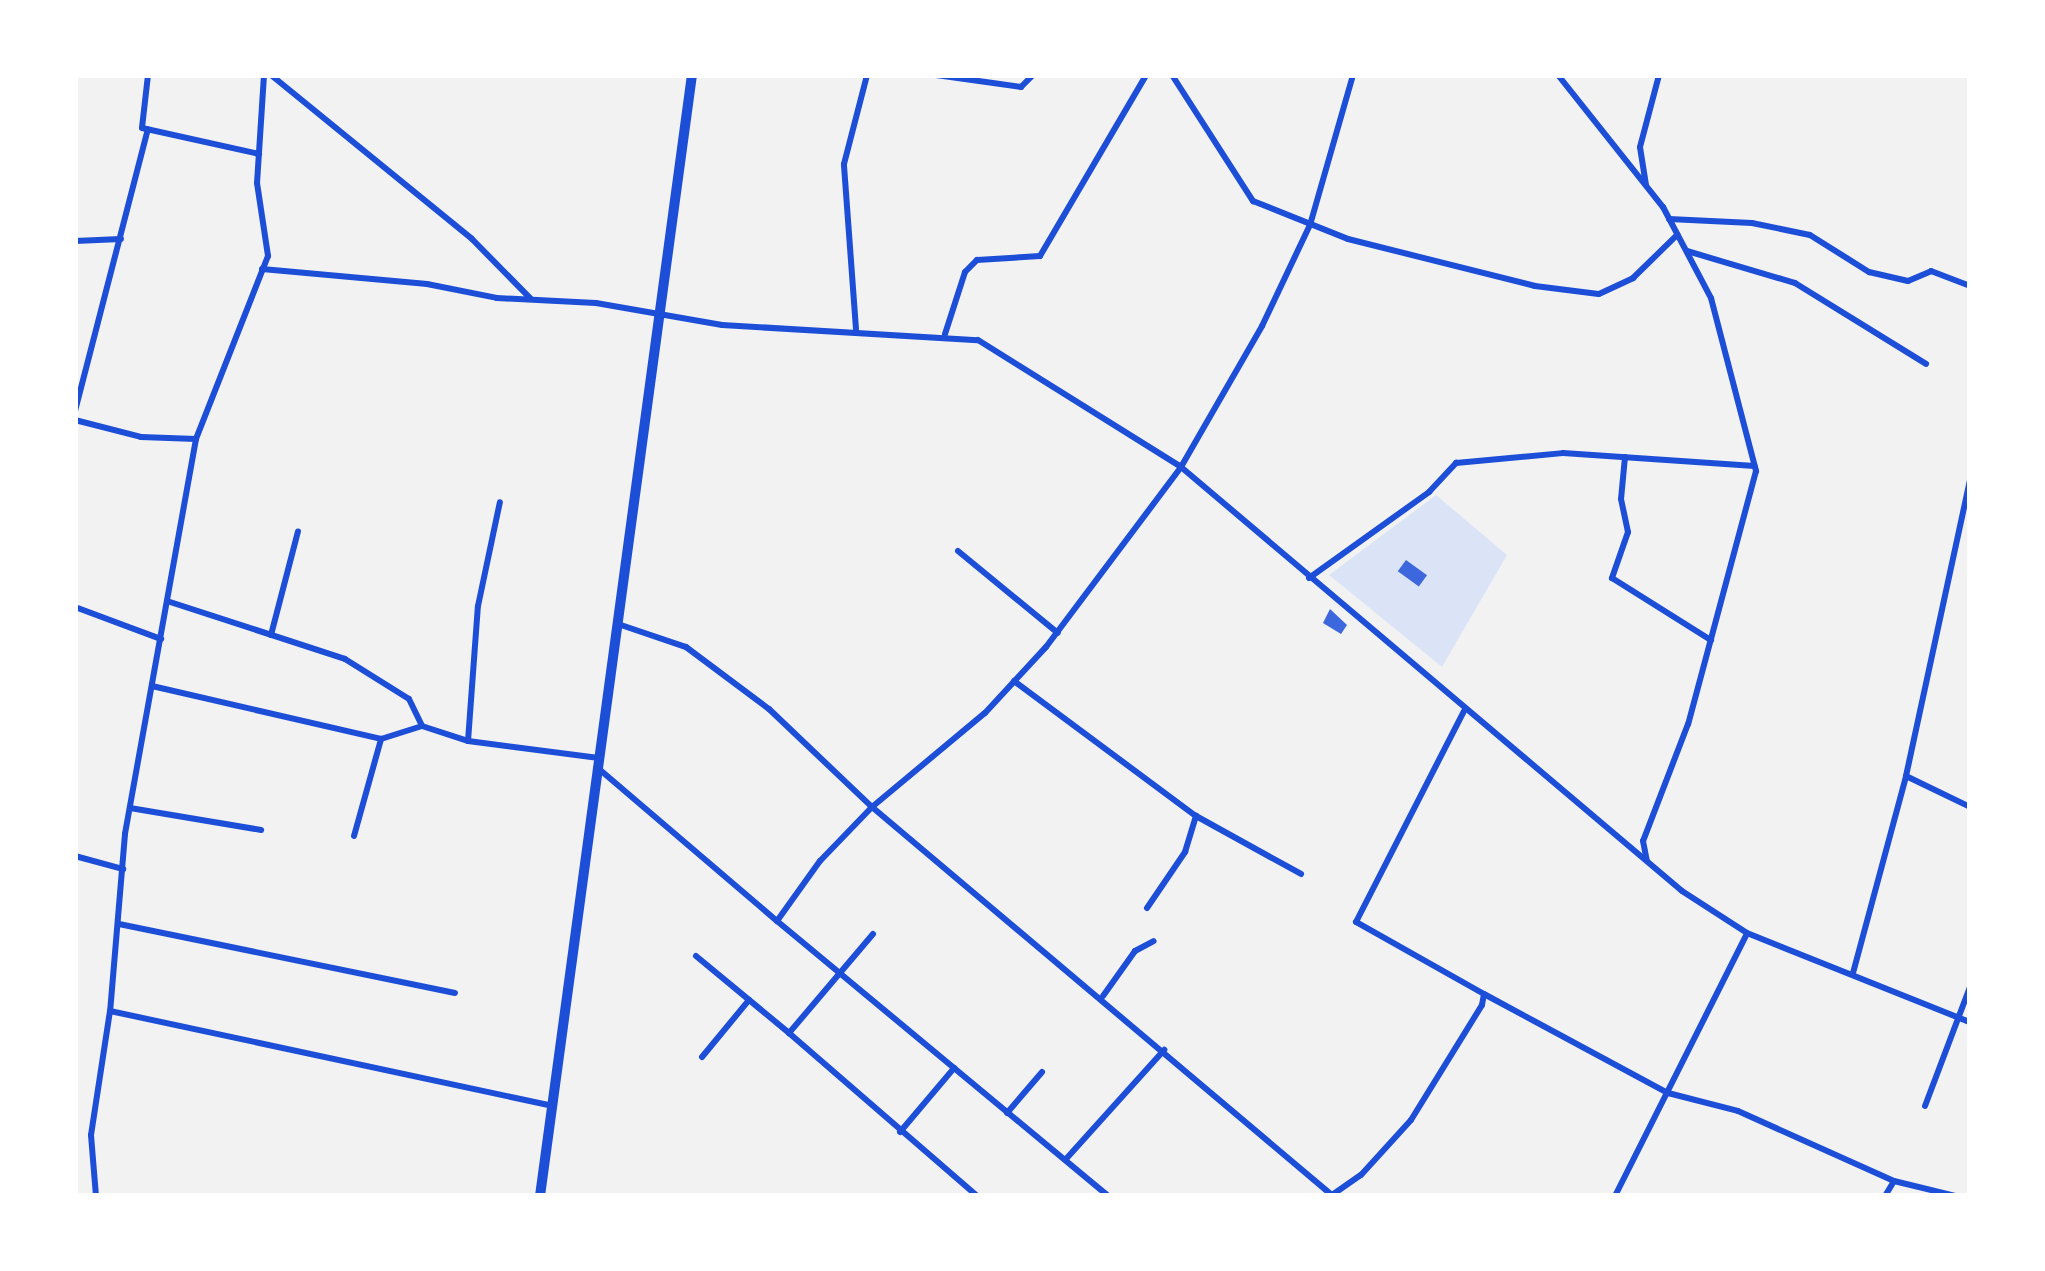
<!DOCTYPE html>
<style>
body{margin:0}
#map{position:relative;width:2045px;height:1271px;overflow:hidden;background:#f2f2f2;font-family:"DejaVu Sans",sans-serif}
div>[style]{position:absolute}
.green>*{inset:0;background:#dbe4f7}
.building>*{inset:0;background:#3d67dc;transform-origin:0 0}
.minor>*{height:6px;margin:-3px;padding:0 3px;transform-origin:3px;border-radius:3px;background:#1d4ed8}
.primary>*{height:10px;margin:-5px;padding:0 5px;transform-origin:5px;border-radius:5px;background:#1d4ed8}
span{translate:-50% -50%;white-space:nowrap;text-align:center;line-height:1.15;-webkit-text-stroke:8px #fff;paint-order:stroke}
.frame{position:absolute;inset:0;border:78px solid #fff;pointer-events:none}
</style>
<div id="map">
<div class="green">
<div style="clip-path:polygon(1436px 495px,1507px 555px,1442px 667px,1329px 575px)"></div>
</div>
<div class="building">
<div style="left:1406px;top:560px;width:26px;height:14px;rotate:36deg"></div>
<div style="clip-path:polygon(1330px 609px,1347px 625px,1341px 634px,1323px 623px)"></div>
</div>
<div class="minor">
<div style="left:148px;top:75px;width:53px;rotate:96.5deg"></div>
<div style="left:142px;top:128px;width:120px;rotate:12.5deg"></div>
<div style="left:264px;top:75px;width:108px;rotate:93.7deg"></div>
<div style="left:257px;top:183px;width:74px;rotate:81.4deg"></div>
<div style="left:268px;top:256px;width:197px;rotate:111.5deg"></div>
<div style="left:196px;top:439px;width:401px;rotate:100.2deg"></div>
<div style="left:125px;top:834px;width:178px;rotate:94.8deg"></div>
<div style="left:110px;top:1011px;width:452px;rotate:12.1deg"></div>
<div style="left:271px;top:75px;width:259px;rotate:39.2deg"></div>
<div style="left:472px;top:239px;width:84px;rotate:45.5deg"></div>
<div style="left:936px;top:75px;width:86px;rotate:8deg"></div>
<div style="left:1021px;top:87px;width:17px;rotate:-45deg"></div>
<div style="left:1172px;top:75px;width:150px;rotate:57.3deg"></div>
<div style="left:1253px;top:201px;width:102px;rotate:21.8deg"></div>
<div style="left:1348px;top:239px;width:193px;rotate:14.1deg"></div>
<div style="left:1535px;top:286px;width:64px;rotate:7.1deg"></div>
<div style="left:1599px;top:294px;width:38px;rotate:-25deg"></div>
<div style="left:1633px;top:278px;width:62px;rotate:-44.3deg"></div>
<div style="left:1558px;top:75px;width:169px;rotate:51.5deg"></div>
<div style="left:1663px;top:207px;width:103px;rotate:62.2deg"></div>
<div style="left:1711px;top:298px;width:179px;rotate:75.4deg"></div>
<div style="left:1756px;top:471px;width:262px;rotate:105deg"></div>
<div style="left:1688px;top:724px;width:125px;rotate:111deg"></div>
<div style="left:1643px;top:841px;width:20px;rotate:79deg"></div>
<div style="left:1646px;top:185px;width:38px;rotate:-99deg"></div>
<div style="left:1640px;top:147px;width:74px;rotate:-75.2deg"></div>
<div style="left:1669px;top:219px;width:83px;rotate:2.8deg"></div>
<div style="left:1752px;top:223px;width:59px;rotate:11.7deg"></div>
<div style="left:1810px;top:235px;width:70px;rotate:32.1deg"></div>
<div style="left:1869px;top:272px;width:40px;rotate:13deg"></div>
<div style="left:1908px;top:281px;width:25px;rotate:-23deg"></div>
<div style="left:1931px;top:271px;width:42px;rotate:21deg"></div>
<div style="left:75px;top:241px;width:46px;rotate:-2.5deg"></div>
<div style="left:1687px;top:251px;width:113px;rotate:16.5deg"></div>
<div style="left:1795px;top:283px;width:154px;rotate:31.7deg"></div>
<div style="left:262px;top:269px;width:166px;rotate:5.2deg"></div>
<div style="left:427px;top:284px;width:71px;rotate:11.3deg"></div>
<div style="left:497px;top:298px;width:99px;rotate:2.9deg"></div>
<div style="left:596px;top:303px;width:128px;rotate:9.9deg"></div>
<div style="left:722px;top:325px;width:256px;rotate:3.4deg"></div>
<div style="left:978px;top:340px;width:239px;rotate:32deg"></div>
<div style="left:1181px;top:467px;width:163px;rotate:-60.1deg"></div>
<div style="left:1262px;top:326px;width:112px;rotate:-64.6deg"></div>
<div style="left:1310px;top:225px;width:156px;rotate:-74deg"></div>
<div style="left:856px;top:329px;width:165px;rotate:-94.2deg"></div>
<div style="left:844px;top:164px;width:92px;rotate:-75.5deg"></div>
<div style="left:945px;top:334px;width:65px;rotate:-72.1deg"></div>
<div style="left:965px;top:272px;width:17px;rotate:-45deg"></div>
<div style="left:977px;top:260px;width:63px;rotate:-3.6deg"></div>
<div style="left:1040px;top:256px;width:210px;rotate:-59.6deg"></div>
<div style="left:75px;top:411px;width:291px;rotate:-75.5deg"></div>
<div style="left:75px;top:420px;width:68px;rotate:14.4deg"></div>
<div style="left:141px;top:437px;width:55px;rotate:2.1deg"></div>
<div style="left:1625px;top:457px;width:42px;rotate:95.4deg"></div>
<div style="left:1621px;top:499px;width:34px;rotate:78deg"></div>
<div style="left:1628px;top:532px;width:49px;rotate:109.2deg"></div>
<div style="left:1612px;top:578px;width:117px;rotate:32.1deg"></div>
<div style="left:958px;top:551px;width:129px;rotate:39.4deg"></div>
<div style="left:1309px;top:578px;width:148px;rotate:-35.6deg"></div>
<div style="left:1429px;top:492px;width:40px;rotate:-47deg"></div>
<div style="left:1456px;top:463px;width:107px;rotate:-5.3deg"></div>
<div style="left:1563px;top:453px;width:192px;rotate:3.9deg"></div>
<div style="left:167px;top:601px;width:187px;rotate:18deg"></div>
<div style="left:345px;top:659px;width:75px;rotate:32deg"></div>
<div style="left:409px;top:699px;width:30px;rotate:64deg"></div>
<div style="left:75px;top:607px;width:92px;rotate:20.4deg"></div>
<div style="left:618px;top:624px;width:72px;rotate:18.7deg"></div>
<div style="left:686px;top:647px;width:104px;rotate:36.8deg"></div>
<div style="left:769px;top:709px;width:142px;rotate:43.6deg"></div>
<div style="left:872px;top:807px;width:603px;rotate:40.16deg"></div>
<div style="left:271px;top:635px;width:107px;rotate:-75.4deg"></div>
<div style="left:1014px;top:681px;width:227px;rotate:36.6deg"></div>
<div style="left:1196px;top:816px;width:120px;rotate:28.9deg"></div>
<div style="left:152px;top:686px;width:235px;rotate:13deg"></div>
<div style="left:468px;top:741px;width:135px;rotate:-85.8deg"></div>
<div style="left:478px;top:606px;width:106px;rotate:-78.1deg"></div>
<div style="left:599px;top:769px;width:234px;rotate:40.5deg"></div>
<div style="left:777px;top:921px;width:74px;rotate:-54.4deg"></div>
<div style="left:820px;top:861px;width:75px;rotate:-46.1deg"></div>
<div style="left:872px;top:807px;width:147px;rotate:-39.8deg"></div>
<div style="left:985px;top:713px;width:90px;rotate:-47.3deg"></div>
<div style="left:1046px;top:647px;width:225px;rotate:-53.1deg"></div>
<div style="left:1181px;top:467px;width:656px;rotate:40.24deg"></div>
<div style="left:1682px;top:891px;width:77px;rotate:32.9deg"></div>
<div style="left:1747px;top:933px;width:240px;rotate:21.8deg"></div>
<div style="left:1906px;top:776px;width:71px;rotate:25.8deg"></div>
<div style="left:130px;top:808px;width:133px;rotate:9.5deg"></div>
<div style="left:354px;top:836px;width:101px;rotate:-74.4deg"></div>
<div style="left:381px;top:739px;width:43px;rotate:-17.6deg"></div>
<div style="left:422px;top:726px;width:48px;rotate:18.1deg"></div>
<div style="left:468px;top:741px;width:132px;rotate:7.4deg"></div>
<div style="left:75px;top:856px;width:50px;rotate:15.2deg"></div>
<div style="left:1147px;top:908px;width:68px;rotate:-55.8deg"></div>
<div style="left:1185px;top:852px;width:38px;rotate:-73deg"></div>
<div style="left:777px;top:921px;width:430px;rotate:39.7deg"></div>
<div style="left:119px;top:924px;width:343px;rotate:11.6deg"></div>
<div style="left:873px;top:934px;width:130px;rotate:130.3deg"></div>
<div style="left:789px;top:1033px;width:249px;rotate:40.9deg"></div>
<div style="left:696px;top:956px;width:121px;rotate:39.6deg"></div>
<div style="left:1853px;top:973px;width:204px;rotate:-74.9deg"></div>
<div style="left:1906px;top:776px;width:302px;rotate:-77.8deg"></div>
<div style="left:1484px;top:994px;width:209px;rotate:28.3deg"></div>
<div style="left:1668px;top:1093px;width:72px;rotate:14.4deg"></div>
<div style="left:1738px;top:1111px;width:171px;rotate:24.2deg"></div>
<div style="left:1894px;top:1181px;width:64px;rotate:13.6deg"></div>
<div style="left:1103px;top:996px;width:55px;rotate:-54.6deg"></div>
<div style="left:1135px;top:951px;width:21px;rotate:-28deg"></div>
<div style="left:702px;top:1057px;width:74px;rotate:-50.5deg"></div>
<div style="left:1925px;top:1106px;width:127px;rotate:-69.3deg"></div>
<div style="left:1007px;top:1113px;width:54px;rotate:-49.5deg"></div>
<div style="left:900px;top:1132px;width:84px;rotate:-49.8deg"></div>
<div style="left:1066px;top:1159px;width:147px;rotate:-48deg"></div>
<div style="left:1332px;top:1195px;width:35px;rotate:-35deg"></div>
<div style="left:1361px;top:1175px;width:74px;rotate:-47.7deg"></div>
<div style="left:1411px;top:1120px;width:135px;rotate:-58.3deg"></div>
<div style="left:1482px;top:1005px;width:11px;rotate:-80deg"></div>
<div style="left:1484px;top:994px;width:147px;rotate:-150.6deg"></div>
<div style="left:1356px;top:922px;width:237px;rotate:-62.9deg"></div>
<div style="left:96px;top:1196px;width:61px;rotate:-94.7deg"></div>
<div style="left:91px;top:1135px;width:125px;rotate:-81.3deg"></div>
<div style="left:1615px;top:1196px;width:294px;rotate:-63.3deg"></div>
<div style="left:1885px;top:1196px;width:17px;rotate:-59deg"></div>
</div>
<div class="primary">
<div style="left:540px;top:1196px;width:1131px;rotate:-82.28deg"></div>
</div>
<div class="frame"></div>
</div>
